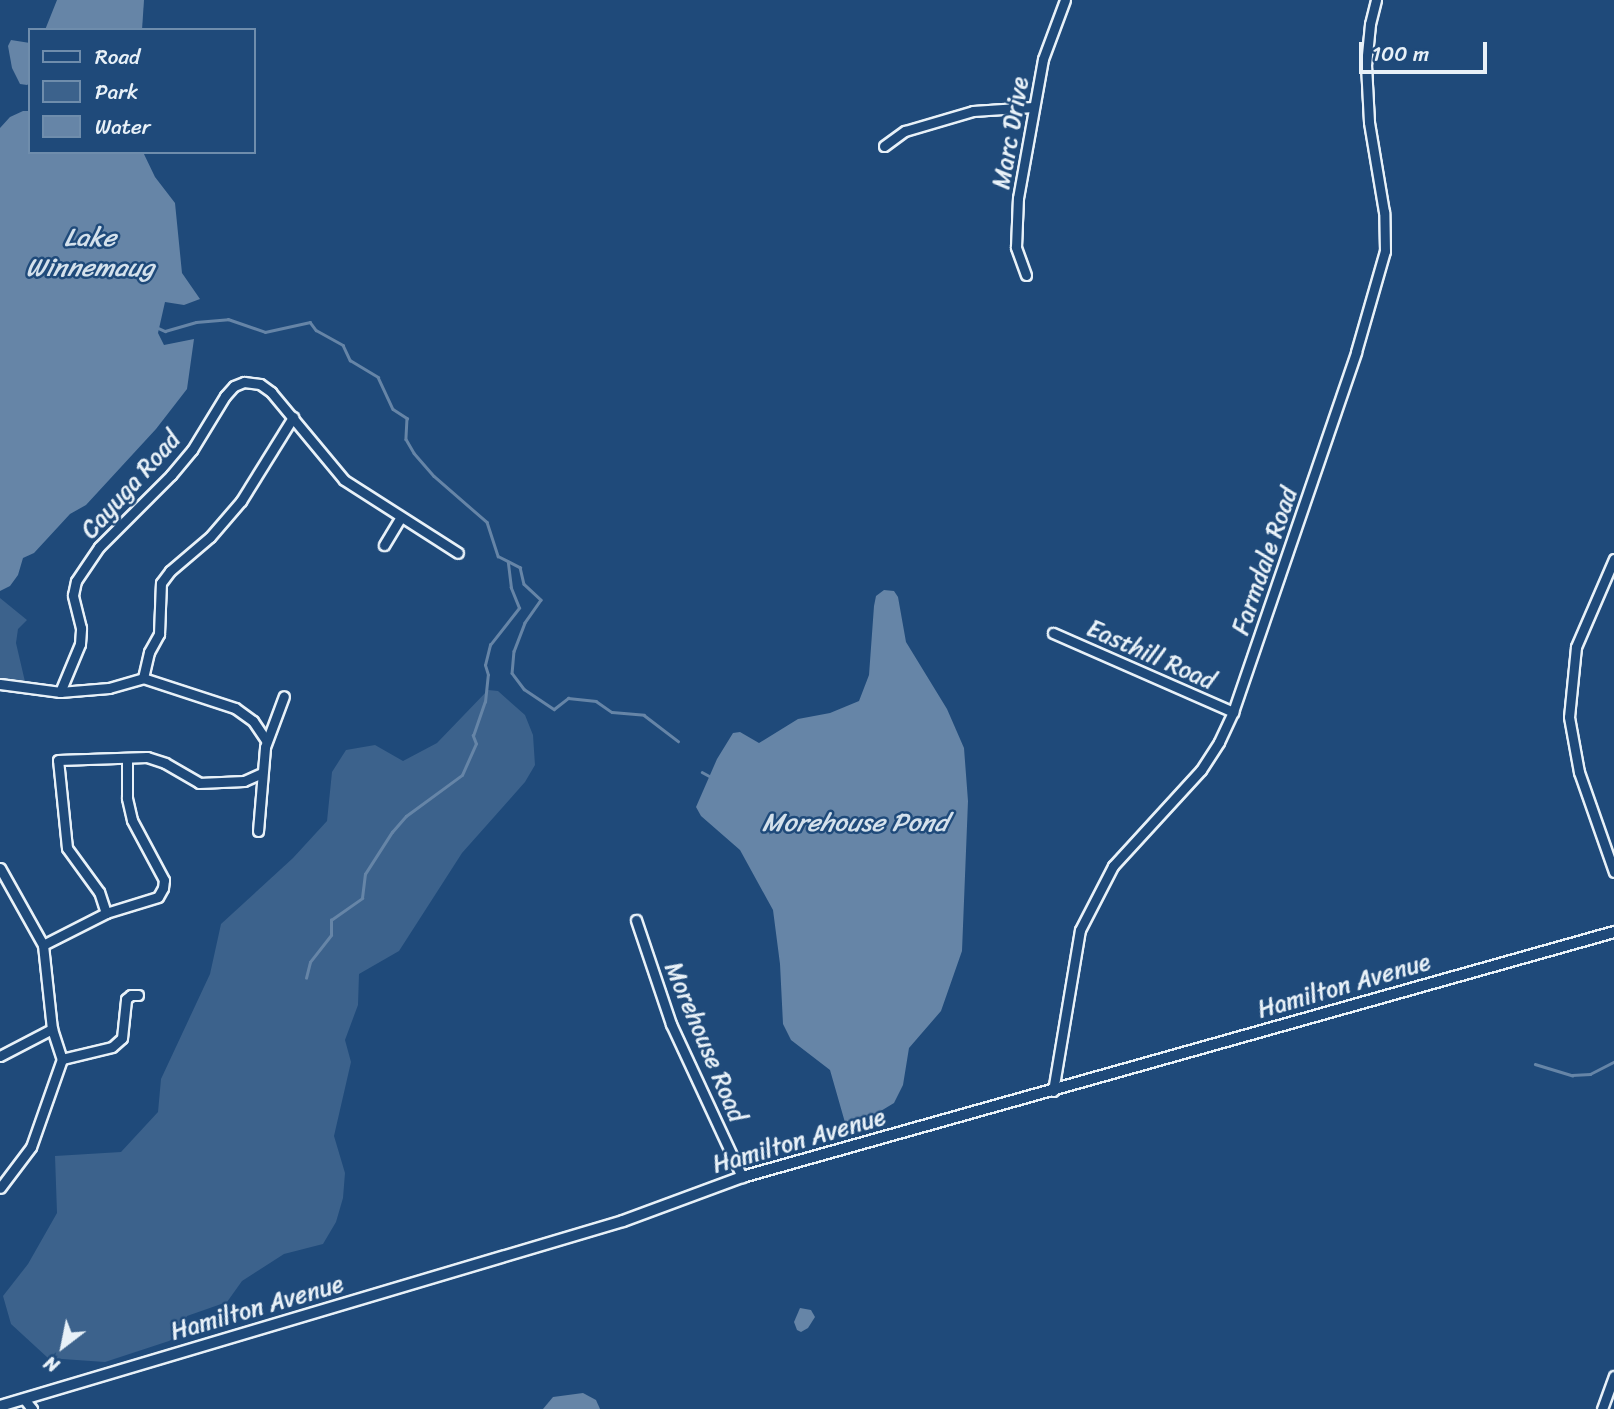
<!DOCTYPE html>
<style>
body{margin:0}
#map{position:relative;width:1614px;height:1409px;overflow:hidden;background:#1f4a7a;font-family:Sriracha,sans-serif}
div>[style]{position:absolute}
.green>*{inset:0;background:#3c628c}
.water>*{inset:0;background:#6685a7}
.stream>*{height:2.5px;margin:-1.25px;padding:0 1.25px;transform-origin:1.25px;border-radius:1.25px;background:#6685a7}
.roads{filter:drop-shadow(2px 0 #e8f1f8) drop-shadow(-2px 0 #e8f1f8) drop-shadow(0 2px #e8f1f8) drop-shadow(0 -2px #e8f1f8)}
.minor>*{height:9px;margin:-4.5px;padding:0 4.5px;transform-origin:4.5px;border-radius:4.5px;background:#1f4a7a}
.tertiary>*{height:10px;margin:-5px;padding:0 5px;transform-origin:5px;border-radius:5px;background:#1f4a7a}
span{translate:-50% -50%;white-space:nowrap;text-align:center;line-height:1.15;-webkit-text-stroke:5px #1f4a7a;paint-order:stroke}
.street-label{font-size:24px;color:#e8f1f8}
.water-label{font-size:26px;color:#d4e1ec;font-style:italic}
.legend{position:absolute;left:28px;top:28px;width:228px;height:126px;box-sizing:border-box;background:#1f4a7a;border:2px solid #6f8dac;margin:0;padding:9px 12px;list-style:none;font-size:21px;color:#e8f1f8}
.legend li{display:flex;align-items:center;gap:14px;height:35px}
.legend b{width:35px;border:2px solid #6f8dac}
.north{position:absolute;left:28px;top:1311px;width:70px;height:70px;-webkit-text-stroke:5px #1f4a7a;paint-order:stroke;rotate:212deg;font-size:19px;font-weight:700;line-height:28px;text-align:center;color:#e8f1f8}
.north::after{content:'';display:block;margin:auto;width:24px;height:32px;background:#e8f1f8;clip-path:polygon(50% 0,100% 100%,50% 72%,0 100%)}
.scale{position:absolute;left:1359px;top:42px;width:128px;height:32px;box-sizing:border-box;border:4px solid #e8f1f8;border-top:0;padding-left:9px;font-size:21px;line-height:24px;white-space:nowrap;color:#e8f1f8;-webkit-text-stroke:5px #1f4a7a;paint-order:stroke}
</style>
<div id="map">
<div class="green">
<div style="clip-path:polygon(0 598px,27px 620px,18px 629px,16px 643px,26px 686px,0 687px)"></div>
<div style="clip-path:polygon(488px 690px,498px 691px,525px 715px,533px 735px,535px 765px,525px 782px,462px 853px,399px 951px,359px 974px,358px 1005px,345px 1040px,351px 1062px,334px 1136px,345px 1173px,343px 1198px,336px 1222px,323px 1244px,284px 1254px,242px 1281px,227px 1302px,187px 1316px,177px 1336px,169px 1341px,105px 1362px,48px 1358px,11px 1324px,3px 1296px,28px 1264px,57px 1213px,55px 1156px,121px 1152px,158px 1112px,161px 1079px,210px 974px,221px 924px,293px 858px,327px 821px,332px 772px,346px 750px,375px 745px,403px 761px,437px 743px)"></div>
</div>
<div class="water">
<div style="clip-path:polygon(57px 0,144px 0,142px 30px,45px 30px)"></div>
<div style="clip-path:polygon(11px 40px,30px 43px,30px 83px,27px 85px,20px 84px,12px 68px,8px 46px)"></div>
<div style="clip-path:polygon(23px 111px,30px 111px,30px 152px,143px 152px,155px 177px,175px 203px,182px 273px,200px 299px,184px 305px,165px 302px,158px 333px,164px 345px,194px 339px,187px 389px,156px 429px,86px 505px,70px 514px,34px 553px,23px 558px,18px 575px,10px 586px,0 591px,0 128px,10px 117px)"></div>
<div style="clip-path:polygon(884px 590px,894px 591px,898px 597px,906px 642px,947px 709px,964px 748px,968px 801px,962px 951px,941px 1011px,909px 1048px,903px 1085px,894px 1103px,856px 1126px,846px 1126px,830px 1070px,791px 1040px,783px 1024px,780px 964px,773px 910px,740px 850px,701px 816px,696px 807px,717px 759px,733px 733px,740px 732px,759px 743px,798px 719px,830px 713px,859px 701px,869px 675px,874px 606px,876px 596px)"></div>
<div style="clip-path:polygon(800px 1308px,811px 1310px,815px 1317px,808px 1328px,801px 1332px,797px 1330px,794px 1322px)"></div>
<div style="clip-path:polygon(583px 1393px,596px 1400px,600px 1409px,543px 1409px,553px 1397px)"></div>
</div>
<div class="stream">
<div style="left:158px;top:328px;width:8px;rotate:23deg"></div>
<div style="left:165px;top:331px;width:32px;rotate:-16deg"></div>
<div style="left:196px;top:322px;width:32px;rotate:-5deg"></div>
<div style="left:228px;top:319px;width:39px;rotate:19deg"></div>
<div style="left:265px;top:332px;width:46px;rotate:-12.5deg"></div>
<div style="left:310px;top:322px;width:10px;rotate:53deg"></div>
<div style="left:316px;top:330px;width:31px;rotate:29deg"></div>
<div style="left:343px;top:345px;width:17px;rotate:65deg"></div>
<div style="left:350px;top:360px;width:33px;rotate:31deg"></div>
<div style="left:378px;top:377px;width:35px;rotate:65deg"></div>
<div style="left:393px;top:409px;width:17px;rotate:33deg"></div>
<div style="left:407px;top:418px;width:21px;rotate:93deg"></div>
<div style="left:406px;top:439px;width:16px;rotate:60deg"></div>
<div style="left:414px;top:453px;width:30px;rotate:49deg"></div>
<div style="left:434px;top:476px;width:70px;rotate:41deg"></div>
<div style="left:487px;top:522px;width:36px;rotate:72deg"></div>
<div style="left:498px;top:556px;width:25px;rotate:27deg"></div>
<div style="left:520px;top:567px;width:17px;rotate:77deg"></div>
<div style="left:524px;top:584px;width:23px;rotate:43deg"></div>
<div style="left:541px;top:600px;width:28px;rotate:125deg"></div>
<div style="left:525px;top:623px;width:30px;rotate:111deg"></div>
<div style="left:514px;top:651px;width:22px;rotate:95deg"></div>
<div style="left:512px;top:673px;width:20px;rotate:53deg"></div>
<div style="left:524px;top:689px;width:36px;rotate:34deg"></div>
<div style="left:554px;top:709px;width:18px;rotate:-38deg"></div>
<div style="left:568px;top:698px;width:28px;rotate:6deg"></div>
<div style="left:596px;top:701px;width:19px;rotate:35deg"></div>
<div style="left:612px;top:712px;width:32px;rotate:5deg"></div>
<div style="left:644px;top:715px;width:43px;rotate:37.4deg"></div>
<div style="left:702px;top:772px;width:10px;rotate:29deg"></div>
<div style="left:306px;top:978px;width:16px;rotate:-76deg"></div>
<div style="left:310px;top:962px;width:34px;rotate:-52deg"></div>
<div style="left:331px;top:935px;width:15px;rotate:-90deg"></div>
<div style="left:331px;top:920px;width:38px;rotate:-35deg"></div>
<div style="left:362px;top:898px;width:24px;rotate:-83deg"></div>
<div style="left:365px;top:874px;width:50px;rotate:-57.3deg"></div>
<div style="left:392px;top:832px;width:21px;rotate:-49deg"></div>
<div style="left:406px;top:816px;width:69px;rotate:-36.2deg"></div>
<div style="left:462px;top:775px;width:34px;rotate:-66deg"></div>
<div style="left:476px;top:744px;width:9px;rotate:-111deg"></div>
<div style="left:473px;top:736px;width:36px;rotate:-71deg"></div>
<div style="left:485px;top:702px;width:27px;rotate:-84deg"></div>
<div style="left:488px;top:675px;width:10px;rotate:-107deg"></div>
<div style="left:485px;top:665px;width:21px;rotate:-76deg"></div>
<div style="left:490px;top:645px;width:47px;rotate:-51.9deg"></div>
<div style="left:519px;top:608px;width:22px;rotate:-112deg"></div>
<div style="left:511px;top:588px;width:26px;rotate:-97deg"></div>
<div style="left:1535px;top:1064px;width:39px;rotate:17deg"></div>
<div style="left:1572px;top:1075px;width:18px;rotate:-3deg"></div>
<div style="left:1590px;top:1074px;width:27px;rotate:-27deg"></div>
</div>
<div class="roads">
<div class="minor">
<div style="left:884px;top:146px;width:26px;rotate:-36deg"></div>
<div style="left:905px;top:131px;width:71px;rotate:-16.4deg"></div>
<div style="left:973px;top:111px;width:60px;rotate:-3.8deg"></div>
<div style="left:1026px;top:275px;width:30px;rotate:-110deg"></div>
<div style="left:1016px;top:247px;width:49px;rotate:-87.7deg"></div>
<div style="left:1018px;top:198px;width:141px;rotate:-79.8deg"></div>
<div style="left:1043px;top:59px;width:63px;rotate:-69.6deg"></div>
<div style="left:384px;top:545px;width:31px;rotate:-59deg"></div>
<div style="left:1614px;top:559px;width:96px;rotate:113.4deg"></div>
<div style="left:1576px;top:647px;width:70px;rotate:95.7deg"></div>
<div style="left:1569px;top:717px;width:56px;rotate:79.7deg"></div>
<div style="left:1579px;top:772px;width:106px;rotate:70.7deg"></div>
<div style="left:1053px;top:633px;width:197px;rotate:23.7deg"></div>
<div style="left:143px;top:678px;width:27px;rotate:-77deg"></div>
<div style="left:149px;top:652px;width:21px;rotate:-61deg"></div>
<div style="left:159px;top:634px;width:51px;rotate:-87.8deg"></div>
<div style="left:161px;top:583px;width:15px;rotate:-53deg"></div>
<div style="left:170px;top:571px;width:52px;rotate:-40.4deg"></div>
<div style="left:210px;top:537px;width:48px;rotate:-49.3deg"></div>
<div style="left:241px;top:501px;width:99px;rotate:-58.2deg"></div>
<div style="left:0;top:684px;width:61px;rotate:7.6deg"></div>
<div style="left:60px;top:692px;width:49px;rotate:-4.7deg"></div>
<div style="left:109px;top:688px;width:35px;rotate:-16deg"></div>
<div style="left:143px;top:678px;width:97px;rotate:18.1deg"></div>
<div style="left:235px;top:708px;width:22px;rotate:36deg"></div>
<div style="left:253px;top:721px;width:23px;rotate:56deg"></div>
<div style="left:60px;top:692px;width:52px;rotate:-67.4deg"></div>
<div style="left:80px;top:644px;width:16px;rotate:-86deg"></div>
<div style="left:81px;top:628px;width:34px;rotate:-104deg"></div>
<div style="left:73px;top:595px;width:14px;rotate:-78deg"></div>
<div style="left:76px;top:581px;width:41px;rotate:-55.9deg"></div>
<div style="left:99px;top:547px;width:102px;rotate:-45deg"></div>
<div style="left:171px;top:475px;width:33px;rotate:-50deg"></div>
<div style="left:192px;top:450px;width:63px;rotate:-58.6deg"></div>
<div style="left:225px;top:396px;width:13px;rotate:-48deg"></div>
<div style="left:234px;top:386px;width:11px;rotate:-22deg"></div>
<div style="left:244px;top:382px;width:16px;rotate:7deg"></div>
<div style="left:260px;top:384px;width:14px;rotate:36deg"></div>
<div style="left:271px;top:392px;width:114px;rotate:50.3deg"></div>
<div style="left:344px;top:480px;width:135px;rotate:32.6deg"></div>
<div style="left:258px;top:831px;width:84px;rotate:-85.2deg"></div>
<div style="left:265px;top:747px;width:54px;rotate:-69.6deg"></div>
<div style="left:0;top:868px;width:88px;rotate:60.8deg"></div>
<div style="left:43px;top:945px;width:84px;rotate:83.9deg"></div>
<div style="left:52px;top:1029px;width:32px;rotate:72deg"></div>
<div style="left:62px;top:1059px;width:93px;rotate:109.4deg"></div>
<div style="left:31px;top:1147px;width:51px;rotate:127.1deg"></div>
<div style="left:106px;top:913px;width:22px;rotate:-108deg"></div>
<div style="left:99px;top:892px;width:54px;rotate:-126deg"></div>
<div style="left:67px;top:848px;width:88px;rotate:-95.8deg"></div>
<div style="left:58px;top:760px;width:89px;rotate:-1.9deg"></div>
<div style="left:147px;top:757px;width:19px;rotate:18deg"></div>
<div style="left:165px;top:763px;width:39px;rotate:30deg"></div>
<div style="left:199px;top:783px;width:45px;rotate:-2.5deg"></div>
<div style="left:244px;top:781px;width:20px;rotate:-24deg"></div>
<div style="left:636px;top:920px;width:110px;rotate:71.4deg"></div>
<div style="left:671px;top:1024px;width:169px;rotate:65.1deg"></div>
<div style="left:43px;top:945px;width:71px;rotate:-26.9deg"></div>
<div style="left:106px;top:913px;width:54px;rotate:-17.1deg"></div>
<div style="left:158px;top:897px;width:10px;rotate:-61deg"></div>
<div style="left:163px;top:888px;width:8px;rotate:-83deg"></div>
<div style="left:164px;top:880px;width:68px;rotate:-118.1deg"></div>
<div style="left:132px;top:820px;width:23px;rotate:-103deg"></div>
<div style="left:127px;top:798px;width:40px;rotate:-90deg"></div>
<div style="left:0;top:1056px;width:59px;rotate:-27.4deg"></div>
<div style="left:62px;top:1059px;width:51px;rotate:-13.5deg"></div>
<div style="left:112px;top:1047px;width:13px;rotate:-42deg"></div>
<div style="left:122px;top:1038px;width:39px;rotate:-84deg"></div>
<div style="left:126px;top:999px;width:6px;rotate:-39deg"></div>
<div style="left:131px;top:995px;width:7px"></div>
<div style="left:1053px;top:1091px;width:163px;rotate:-80.5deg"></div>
<div style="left:1080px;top:930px;width:72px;rotate:-62.7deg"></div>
<div style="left:1113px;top:866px;width:130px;rotate:-47.5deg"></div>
<div style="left:1201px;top:770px;width:33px;rotate:-57deg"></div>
<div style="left:1219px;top:742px;width:33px;rotate:-65deg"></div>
<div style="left:1233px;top:712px;width:380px;rotate:-71.1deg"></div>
<div style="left:1356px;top:352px;width:105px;rotate:-74deg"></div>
<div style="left:1385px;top:251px;width:39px;rotate:-91deg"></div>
<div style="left:1384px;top:212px;width:91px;rotate:-99.5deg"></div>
<div style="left:1369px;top:122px;width:57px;rotate:-93deg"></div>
<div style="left:1366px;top:65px;width:41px;rotate:-84.4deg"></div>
<div style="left:1370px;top:24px;width:25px;rotate:-76deg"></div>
<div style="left:24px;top:1399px;width:13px;rotate:51deg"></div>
<div style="left:1602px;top:1409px;width:35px;rotate:-70deg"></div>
</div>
<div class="tertiary">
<div style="left:0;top:1406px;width:650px;rotate:-16.54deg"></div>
<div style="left:623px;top:1221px;width:127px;rotate:-20.3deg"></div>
<div style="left:742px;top:1177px;width:906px;rotate:-15.69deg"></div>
</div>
</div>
<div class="street-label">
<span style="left:1011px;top:133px;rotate:-80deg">Marc Drive</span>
<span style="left:131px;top:485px;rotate:-48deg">Cayuga Road</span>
<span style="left:1265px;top:561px;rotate:-71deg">Farmdale Road</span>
<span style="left:1151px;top:655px;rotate:24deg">Easthill Road</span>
<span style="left:1344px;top:986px;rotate:-16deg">Hamilton Avenue</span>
<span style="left:705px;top:1042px;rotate:67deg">Morehouse Road</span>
<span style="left:799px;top:1141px;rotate:-16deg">Hamilton Avenue</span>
<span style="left:257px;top:1308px;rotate:-16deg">Hamilton Avenue</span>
</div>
<div class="water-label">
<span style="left:90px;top:253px">Lake<br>Winnemaug</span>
<span style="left:855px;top:823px">Morehouse Pond</span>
</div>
<ul class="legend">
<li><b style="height:9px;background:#1f4a7a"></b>Road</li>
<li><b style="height:19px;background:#3c628c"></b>Park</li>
<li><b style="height:19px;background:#6685a7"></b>Water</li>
</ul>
<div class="north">N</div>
<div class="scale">100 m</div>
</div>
